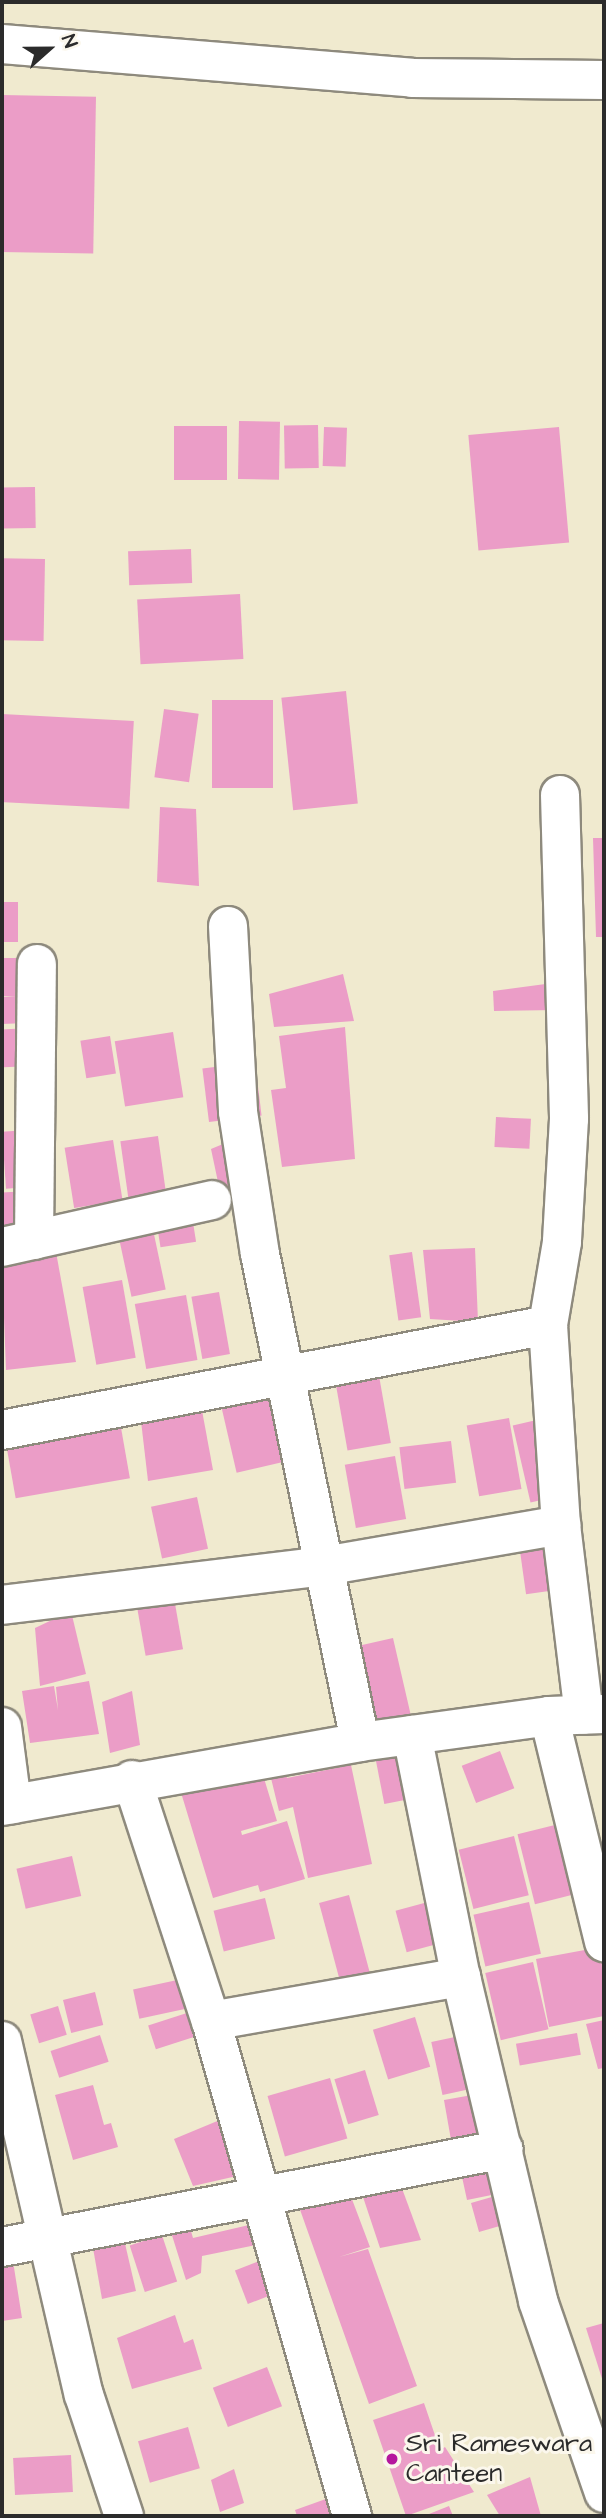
<!DOCTYPE html>
<style>
body{margin:0}
#map{position:relative;width:606px;height:2518px;overflow:hidden;background:#f0eacf;font-family:"Architects Daughter",sans-serif}
div>[style]{position:absolute}
.building>*{inset:0;background:#eb9dc7;transform-origin:0 0}
.roads{filter:drop-shadow(2px 0 #8e8a7d) drop-shadow(-2px 0 #8e8a7d) drop-shadow(0 2px #8e8a7d) drop-shadow(0 -2px #8e8a7d)}
.minor>*{height:38px;margin:-19px;padding:0 19px;transform-origin:19px;border-radius:19px;background:#fff}
.dots>*{width:19px;height:19px;translate:-50% -50%;box-sizing:border-box;border:4px solid #fbf7ec;border-radius:50%}
span{translate:-50% -50%;white-space:nowrap;text-align:center;line-height:1.15;-webkit-text-stroke:6px #fbf7ec;paint-order:stroke}
.poi-label{font-size:26px;color:#2b2b2b}
.left{translate:0 -50%;text-align:left}
.frame{position:absolute;inset:0;border:4px solid #2b2b2b;pointer-events:none}
.north{position:absolute;left:14px;top:14px;width:70px;height:70px;-webkit-text-stroke:5px #fbf7ec;paint-order:stroke;rotate:69deg;font-size:19px;font-weight:700;line-height:28px;text-align:center;color:#2b2b2b}
.north::after{content:'';display:block;margin:auto;width:24px;height:32px;background:#2b2b2b;clip-path:polygon(50% 0,100% 100%,50% 72%,0 100%)}
</style>
<div id="map">
<div class="building">
<div style="left:2px;top:95px;width:94px;height:157px;rotate:1deg"></div>
<div style="left:239px;top:421px;width:41px;height:58px;rotate:1deg"></div>
<div style="left:318px;top:425px;width:43px;height:34px;rotate:89deg"></div>
<div style="left:227px;top:426px;width:54px;height:53px;rotate:90deg"></div>
<div style="left:324px;top:427px;width:23px;height:39px;rotate:2deg"></div>
<div style="left:559px;top:427px;width:116px;height:91px;rotate:85deg"></div>
<div style="left:35px;top:487px;width:41px;height:33px;rotate:89deg"></div>
<div style="left:191px;top:549px;width:34px;height:63px;rotate:88deg"></div>
<div style="left:45px;top:559px;width:82px;height:43px;rotate:91deg"></div>
<div style="left:240px;top:594px;width:65px;height:103px;rotate:87deg"></div>
<div style="left:346px;top:691px;width:113px;height:65px;rotate:84deg"></div>
<div style="left:212px;top:700px;width:61px;height:88px"></div>
<div style="left:164px;top:709px;width:35px;height:69px;rotate:8deg"></div>
<div style="left:2px;top:714px;width:132px;height:88px;rotate:3deg"></div>
<div style="clip-path:polygon(160px 807px,196px 809px,199px 886px,157px 882px)"></div>
<div style="clip-path:polygon(593px 838px,604px 838px,604px 937px,596px 937px)"></div>
<div style="left:2px;top:902px;width:16px;height:40px"></div>
<div style="clip-path:polygon(2px 958px,31px 958px,27px 1023px,2px 1024px,2px 997px,16px 996px,2px 996px)"></div>
<div style="clip-path:polygon(343px 974px,354px 1021px,274px 1027px,269px 994px)"></div>
<div style="clip-path:polygon(553px 983px,556px 1010px,494px 1011px,493px 991px)"></div>
<div style="clip-path:polygon(345px 1027px,355px 1159px,282px 1167px,271px 1090px,286px 1088px,279px 1036px)"></div>
<div style="left:29px;top:1028px;width:38px;height:27px;rotate:87deg"></div>
<div style="left:173px;top:1032px;width:66px;height:59px;rotate:81deg"></div>
<div style="left:110px;top:1036px;width:38px;height:30px;rotate:81deg"></div>
<div style="left:255px;top:1062px;width:54px;height:53px;rotate:83deg"></div>
<div style="left:496px;top:1117px;width:35px;height:30px;rotate:3deg"></div>
<div style="left:28px;top:1130px;width:57px;height:26px;rotate:86deg"></div>
<div style="left:158px;top:1136px;width:62px;height:38px;rotate:82deg"></div>
<div style="clip-path:polygon(235px 1139px,243px 1198px,222px 1201px,211px 1149px)"></div>
<div style="left:113px;top:1140px;width:61px;height:49px;rotate:81deg"></div>
<div style="left:29px;top:1191px;width:33px;height:27px;rotate:87deg"></div>
<div style="left:192px;top:1216px;width:26px;height:36px;rotate:81deg"></div>
<div style="left:152px;top:1225px;width:66px;height:35px;rotate:78deg"></div>
<div style="clip-path:polygon(475px 1248px,478px 1322px,430px 1319px,423px 1250px)"></div>
<div style="clip-path:polygon(56px 1252px,76px 1362px,6px 1370px,2px 1264px)"></div>
<div style="left:412px;top:1252px;width:66px;height:23px;rotate:82deg"></div>
<div style="left:122px;top:1280px;width:79px;height:40px;rotate:80deg"></div>
<div style="left:219px;top:1292px;width:63px;height:28px;rotate:80deg"></div>
<div style="left:186px;top:1295px;width:66px;height:52px;rotate:80deg"></div>
<div style="left:378px;top:1370px;width:74px;height:44px;rotate:80deg"></div>
<div style="left:271px;top:1395px;width:68px;height:51px;rotate:77deg"></div>
<div style="clip-path:polygon(201px 1405px,213px 1470px,148px 1481px,141px 1421px)"></div>
<div style="left:509px;top:1418px;width:72px;height:43px;rotate:80deg"></div>
<div style="left:541px;top:1419px;width:79px;height:29px;rotate:77deg"></div>
<div style="left:120px;top:1422px;width:57px;height:116px;rotate:80deg"></div>
<div style="left:451px;top:1441px;width:42px;height:52px;rotate:83deg"></div>
<div style="left:395px;top:1456px;width:64px;height:51px;rotate:80deg"></div>
<div style="left:197px;top:1497px;width:53px;height:47px;rotate:78deg"></div>
<div style="left:559px;top:1534px;width:55px;height:41px;rotate:82deg"></div>
<div style="left:174px;top:1598px;width:52px;height:38px;rotate:80deg"></div>
<div style="clip-path:polygon(71px 1611px,86px 1674px,40px 1686px,35px 1628px)"></div>
<div style="left:393px;top:1638px;width:78px;height:35px;rotate:77deg"></div>
<div style="clip-path:polygon(89px 1681px,99px 1734px,30px 1743px,22px 1691px,54px 1686px,58px 1710px,56px 1687px)"></div>
<div style="clip-path:polygon(132px 1691px,140px 1745px,110px 1753px,102px 1702px)"></div>
<div style="left:500px;top:1751px;width:40px;height:41px;rotate:69deg"></div>
<div style="left:405px;top:1753px;width:46px;height:30px;rotate:79deg"></div>
<div style="clip-path:polygon(351px 1765px,372px 1864px,308px 1878px,293px 1807px,279px 1811px,270px 1774px,285px 1771px,287px 1778px)"></div>
<div style="clip-path:polygon(223px 1773px,227px 1786px,263px 1775px,277px 1821px,241px 1831px,242px 1835px,287px 1821px,305px 1879px,260px 1892px,258px 1885px,213px 1898px,179px 1786px)"></div>
<div style="left:567px;top:1822px;width:72px;height:51px;rotate:76deg"></div>
<div style="left:514px;top:1836px;width:61px;height:57px;rotate:76deg"></div>
<div style="left:72px;top:1856px;width:41px;height:57px;rotate:77deg"></div>
<div style="left:349px;top:1895px;width:82px;height:31px;rotate:75deg"></div>
<div style="left:265px;top:1898px;width:42px;height:53px;rotate:76deg"></div>
<div style="left:439px;top:1899px;width:43px;height:45px;rotate:75deg"></div>
<div style="left:529px;top:1902px;width:53px;height:57px;rotate:77deg"></div>
<div style="clip-path:polygon(601px 1947px,604px 2016px,549px 2027px,536px 1959px)"></div>
<div style="left:533px;top:1962px;width:69px;height:49px;rotate:77deg"></div>
<div style="left:182px;top:1979px;width:30px;height:50px;rotate:78deg"></div>
<div style="left:95px;top:1992px;width:34px;height:33px;rotate:76deg"></div>
<div style="left:58px;top:2006px;width:30px;height:29px;rotate:73deg"></div>
<div style="left:190px;top:2012px;width:25px;height:44px;rotate:72deg"></div>
<div style="left:415px;top:2017px;width:52px;height:44px;rotate:73deg"></div>
<div style="clip-path:polygon(604px 2020px,604px 2068px,598px 2069px,586px 2024px)"></div>
<div style="left:488px;top:2030px;width:54px;height:58px;rotate:78deg"></div>
<div style="left:577px;top:2033px;width:22px;height:62px;rotate:80deg"></div>
<div style="left:100px;top:2035px;width:28px;height:52px;rotate:72deg"></div>
<div style="left:365px;top:2070px;width:47px;height:32px;rotate:73deg"></div>
<div style="left:330px;top:2078px;width:63px;height:65px;rotate:74deg"></div>
<div style="clip-path:polygon(93px 2085px,104px 2125px,111px 2123px,118px 2147px,73px 2160px,55px 2095px)"></div>
<div style="left:506px;top:2089px;width:42px;height:63px;rotate:80deg"></div>
<div style="clip-path:polygon(227px 2117px,237px 2176px,193px 2186px,174px 2139px)"></div>
<div style="clip-path:polygon(514px 2152px,530px 2217px,479px 2232px,471px 2203px,516px 2190px,467px 2200px,459px 2163px)"></div>
<div style="clip-path:polygon(400px 2183px,421px 2240px,380px 2248px,363px 2197px)"></div>
<div style="clip-path:polygon(347px 2186px,370px 2247px,339px 2257px,368px 2249px,417px 2386px,369px 2404px,298px 2204px)"></div>
<div style="clip-path:polygon(188px 2221px,193px 2238px,249px 2225px,256px 2245px,202px 2256px,201px 2273px,186px 2280px,170px 2229px)"></div>
<div style="clip-path:polygon(123px 2235px,136px 2291px,102px 2299px,93px 2248px)"></div>
<div style="left:162px;top:2235px;width:49px;height:34px;rotate:72deg"></div>
<div style="clip-path:polygon(12px 2255px,22px 2318px,2px 2321px,2px 2257px)"></div>
<div style="left:262px;top:2260px;width:36px;height:29px;rotate:69deg"></div>
<div style="clip-path:polygon(175px 2315px,184px 2343px,193px 2339px,202px 2369px,132px 2389px,117px 2338px)"></div>
<div style="clip-path:polygon(604px 2323px,604px 2385px,586px 2328px)"></div>
<div style="left:267px;top:2367px;width:42px;height:58px;rotate:69deg"></div>
<div style="clip-path:polygon(424px 2403px,440px 2450px,445px 2447px,474px 2492px,406px 2516px,373px 2420px)"></div>
<div style="left:188px;top:2427px;width:43px;height:52px;rotate:74deg"></div>
<div style="left:71px;top:2455px;width:37px;height:58px;rotate:87deg"></div>
<div style="clip-path:polygon(234px 2469px,244px 2503px,220px 2512px,211px 2480px)"></div>
<div style="clip-path:polygon(530px 2477px,541px 2516px,500px 2516px,487px 2495px)"></div>
<div style="clip-path:polygon(337px 2495px,345px 2516px,297px 2516px,295px 2510px)"></div>
<div style="clip-path:polygon(449px 2506px,453px 2516px,424px 2516px)"></div>
</div>
<div class="roads">
<div class="minor">
<div style="left:2px;top:44px;width:411px;rotate:4.7deg"></div>
<div style="left:412px;top:78px;width:192px;rotate:0.6deg"></div>
<div style="left:560px;top:795px;width:324px;rotate:88.4deg"></div>
<div style="left:569px;top:1119px;width:123px;rotate:93.3deg"></div>
<div style="left:562px;top:1242px;width:84px;rotate:99.6deg"></div>
<div style="left:548px;top:1325px;width:200px;rotate:86.3deg"></div>
<div style="left:561px;top:1525px;width:191px;rotate:83.1deg"></div>
<div style="left:228px;top:926px;width:186px;rotate:86.9deg"></div>
<div style="left:238px;top:1112px;width:144px;rotate:81.2deg"></div>
<div style="left:260px;top:1254px;width:498px;rotate:78.4deg"></div>
<div style="left:34px;top:1240px;width:276px;rotate:-89.4deg"></div>
<div style="left:2px;top:1247px;width:215px;rotate:-12.6deg"></div>
<div style="left:2px;top:1430px;width:556px;rotate:-10.89deg"></div>
<div style="left:2px;top:1605px;width:324px;rotate:-6.9deg"></div>
<div style="left:324px;top:1566px;width:241px;rotate:-9.8deg"></div>
<div style="left:549px;top:1716px;width:233px;rotate:76.3deg"></div>
<div style="left:2px;top:1727px;width:78px;rotate:82.6deg"></div>
<div style="left:412px;top:1735px;width:247px;rotate:78.6deg"></div>
<div style="left:461px;top:1977px;width:333px;rotate:76.6deg"></div>
<div style="left:538px;top:2301px;width:203px;rotate:71deg"></div>
<div style="left:132px;top:1780px;width:254px;rotate:71.9deg"></div>
<div style="left:211px;top:2021px;width:515px;rotate:74.1deg"></div>
<div style="left:2px;top:1806px;width:364px;rotate:-10.1deg"></div>
<div style="left:360px;top:1742px;width:191px;rotate:-7.8deg"></div>
<div style="left:549px;top:1716px;width:55px;rotate:-2.1deg"></div>
<div style="left:211px;top:2021px;width:254px;rotate:-10deg"></div>
<div style="left:2px;top:2041px;width:363px;rotate:77deg"></div>
<div style="left:84px;top:2395px;width:127px;rotate:71.7deg"></div>
<div style="left:2px;top:2247px;width:511px;rotate:-11.05deg"></div>
</div>
</div>
<div class="dots">
<div style="left:392px;top:2459px;background:#b5179e"></div>
</div>
<div class="poi-label">
<span class="left" style="left:406px;top:2459px">Sri Rameswara<br>Canteen</span>
</div>
<div class="frame"></div>
<div class="north">N</div>
</div>
